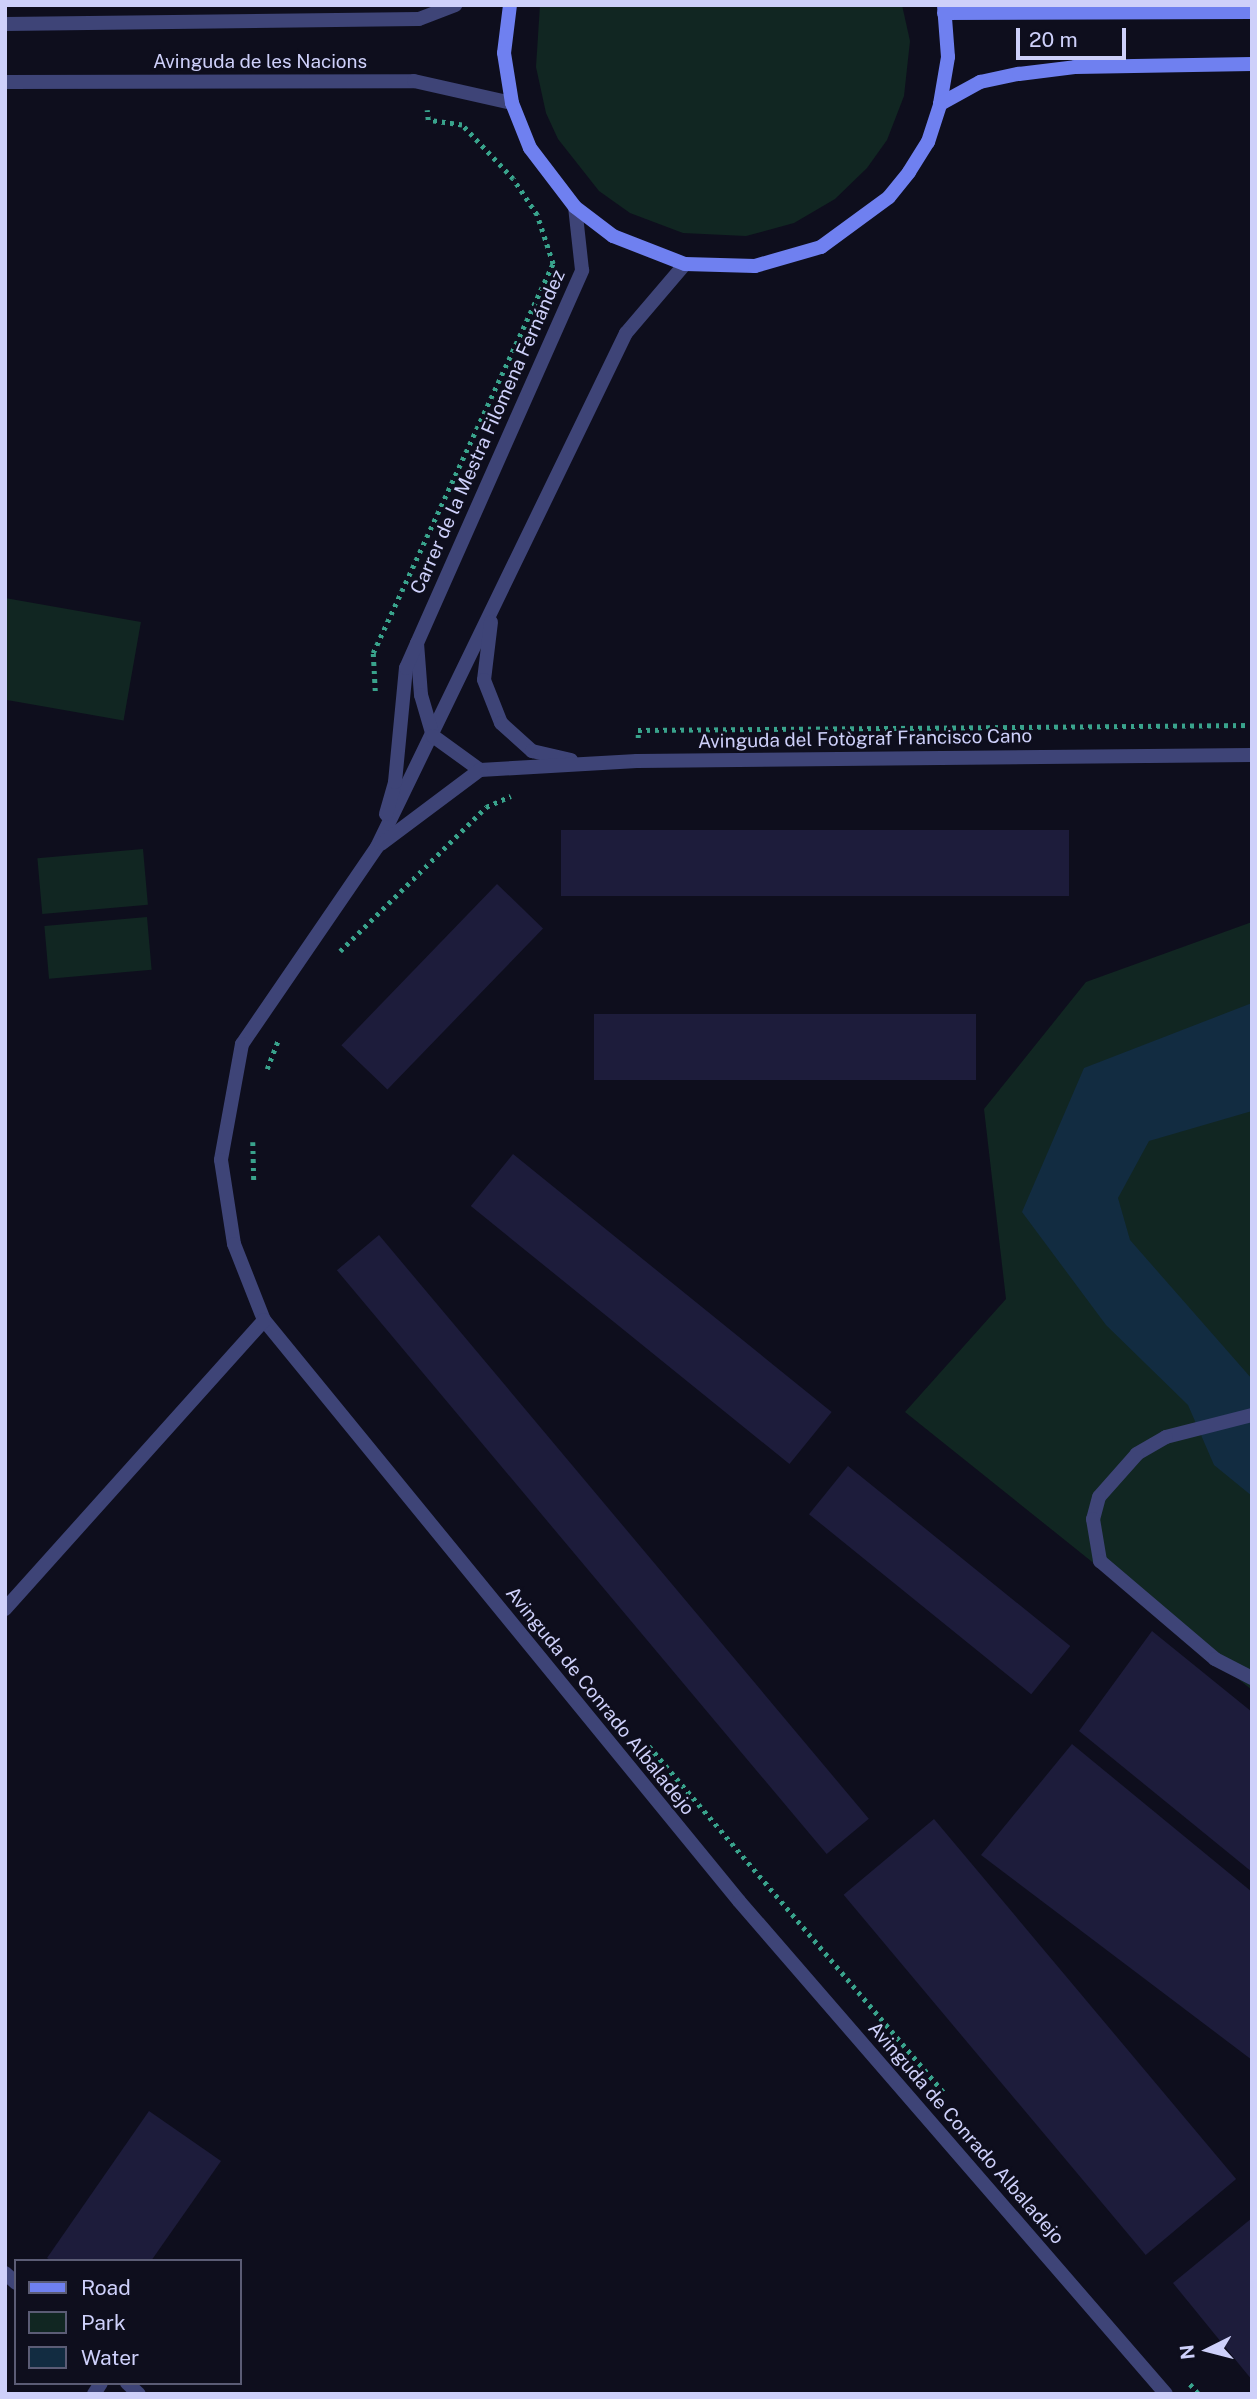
<!DOCTYPE html>
<meta charset="utf-8">
<style>
body{margin:0}
#map{position:relative;width:1257px;height:2399px;overflow:hidden;background:#0e0e1d;font-family:"Public Sans",sans-serif}
div>[style]{position:absolute}
.green>*{inset:0;background:#112622;transform-origin:0 0}
.water>*{inset:0;background:#122c41}
.building>*{inset:0;background:#1d1c3b;transform-origin:0 0}
.path>*{height:4.5px;margin-top:-2.25px;transform-origin:0;background:repeating-linear-gradient(90deg,#39a38c 0 3.5px,transparent 0 8.5px)}
.lane>*{height:14px;margin:-7px;padding:0 7px;transform-origin:7px;border-radius:7px;background:#3e4477}
.street>*{height:14px;margin:-7px;padding:0 7px;transform-origin:7px;border-radius:7px;background:#3e4477}
.secondary>*{height:14px;margin:-7px;padding:0 7px;transform-origin:7px;border-radius:7px;background:#6f80f0}
span{translate:-50% -50%;white-space:nowrap;text-align:center;line-height:1.15;-webkit-text-stroke:5px #0e0e1d;paint-order:stroke}
.street-label{font-size:19px;color:#ced0fa}
.frame{position:absolute;inset:0;border:7px solid #ced0fa;pointer-events:none}
.legend{position:absolute;left:14px;top:2259px;width:228px;height:126px;box-sizing:border-box;background:#0e0e1d;border:2px solid #5b5c75;margin:0;padding:9px 12px;list-style:none;font-size:21px;color:#ced0fa}
.legend li{display:flex;align-items:center;gap:14px;height:35px}
.legend b{width:35px;border:2px solid #5b5c75}
.north{position:absolute;left:1173px;top:2315px;width:70px;height:70px;-webkit-text-stroke:5px #0e0e1d;paint-order:stroke;rotate:264deg;font-size:19px;font-weight:700;line-height:28px;text-align:center;color:#ced0fa}
.north::after{content:'';display:block;margin:auto;width:24px;height:32px;background:#ced0fa;clip-path:polygon(50% 0,100% 100%,50% 72%,0 100%)}
.scale{position:absolute;left:1016px;top:28px;width:110px;height:32px;box-sizing:border-box;border:4px solid #ced0fa;border-top:0;padding-left:9px;font-size:21px;line-height:24px;white-space:nowrap;color:#ced0fa;-webkit-text-stroke:5px #0e0e1d;paint-order:stroke}
</style>
<div id="map">
<div class="green">
<div style="clip-path:polygon(540px 5px,902px 5px,910px 41px,904px 96px,887px 140px,867px 168px,835px 199px,794px 223px,746px 236px,683px 233px,630px 213px,599px 191px,558px 139px,546px 113px,536px 67px)"></div>
<div style="left:5px;top:598px;width:138px;height:100px;rotate:10deg"></div>
<div style="left:143px;top:849px;width:56px;height:106px;rotate:85deg"></div>
<div style="left:147px;top:917px;width:53px;height:103px;rotate:85deg"></div>
<div style="clip-path:polygon(1252px 922px,1252px 1690px,905px 1412px,1006px 1299px,984px 1109px,1086px 982px)"></div>
</div>
<div class="water">
<div style="clip-path:polygon(1252px 1003px,1252px 1111px,1149px 1141px,1118px 1198px,1130px 1240px,1252px 1379px,1252px 1496px,1214px 1465px,1188px 1405px,1106px 1325px,1022px 1212px,1084px 1068px)"></div>
</div>
<div class="building">
<div style="left:1069px;top:830px;width:66px;height:508px;rotate:90deg"></div>
<div style="left:497px;top:884px;width:64px;height:224px;rotate:44deg"></div>
<div style="left:976px;top:1014px;width:66px;height:382px;rotate:90deg"></div>
<div style="left:513px;top:1154px;width:410px;height:67px;rotate:39deg"></div>
<div style="left:379px;top:1235px;width:762px;height:55px;rotate:50deg"></div>
<div style="left:848px;top:1466px;width:286px;height:62px;rotate:39deg"></div>
<div style="clip-path:polygon(1152px 1631px,1252px 1712px,1252px 1872px,1079px 1731px)"></div>
<div style="clip-path:polygon(1072px 1744px,1252px 1892px,1252px 2060px,981px 1855px)"></div>
<div style="left:934px;top:1819px;width:470px;height:118px;rotate:50deg"></div>
<div style="clip-path:polygon(149px 2111px,221px 2161px,151px 2261px,52px 2261px,47px 2258px)"></div>
<div style="clip-path:polygon(1252px 2218px,1252px 2380px,1173px 2283px)"></div>
</div>
<div class="path">
<div style="left:375px;top:691px;width:38px;rotate:-93deg"></div>
<div style="left:373px;top:653px;width:429px;rotate:-65.2deg"></div>
<div style="left:553px;top:264px;width:52px;rotate:-108.1deg"></div>
<div style="left:537px;top:215px;width:43px;rotate:-123.7deg"></div>
<div style="left:513px;top:179px;width:74px;rotate:-133.4deg"></div>
<div style="left:462px;top:125px;width:34px;rotate:-172deg"></div>
<div style="left:428px;top:120px;width:10px;rotate:-96deg"></div>
<div style="left:638px;top:738px;width:8px;rotate:-90deg"></div>
<div style="left:638px;top:730px;width:614px;rotate:-0.47deg"></div>
<div style="left:340px;top:951px;width:205px;rotate:-44.6deg"></div>
<div style="left:486px;top:807px;width:27px;rotate:-24deg"></div>
<div style="left:267px;top:1069px;width:30px;rotate:-69deg"></div>
<div style="left:253px;top:1142px;width:41px;rotate:88.6deg"></div>
<div style="left:649px;top:1746px;width:457px;rotate:49.6deg"></div>
<div style="left:1190px;top:2384px;width:13px;rotate:48deg"></div>
</div>
<div class="lane">
<div style="left:1252px;top:1415px;width:89px;rotate:165.7deg"></div>
<div style="left:1166px;top:1437px;width:34px;rotate:150deg"></div>
<div style="left:1137px;top:1454px;width:57px;rotate:131.5deg"></div>
<div style="left:1099px;top:1497px;width:23px;rotate:105deg"></div>
<div style="left:1093px;top:1519px;width:43px;rotate:80.5deg"></div>
<div style="left:1100px;top:1561px;width:151px;rotate:40.4deg"></div>
<div style="left:1215px;top:1659px;width:42px;rotate:27.2deg"></div>
</div>
<div class="street">
<div style="left:5px;top:24px;width:414px;rotate:-0.7deg"></div>
<div style="left:419px;top:19px;width:39px;rotate:-21deg"></div>
<div style="left:5px;top:82px;width:409px;rotate:-0.1deg"></div>
<div style="left:414px;top:81px;width:100px;rotate:12.7deg"></div>
<div style="left:685px;top:264px;width:91px;rotate:130.5deg"></div>
<div style="left:626px;top:333px;width:571px;rotate:115.85deg"></div>
<div style="left:377px;top:847px;width:239px;rotate:124.4deg"></div>
<div style="left:242px;top:1044px;width:118px;rotate:100.3deg"></div>
<div style="left:221px;top:1160px;width:85px;rotate:81.2deg"></div>
<div style="left:234px;top:1244px;width:82px;rotate:68.5deg"></div>
<div style="left:264px;top:1320px;width:750px;rotate:50.73deg"></div>
<div style="left:739px;top:1901px;width:652px;rotate:49.1deg"></div>
<div style="left:491px;top:622px;width:58px;rotate:96.9deg"></div>
<div style="left:484px;top:680px;width:46px;rotate:68.4deg"></div>
<div style="left:501px;top:723px;width:42px;rotate:42.1deg"></div>
<div style="left:532px;top:751px;width:40px;rotate:13deg"></div>
<div style="left:417px;top:643px;width:52px;rotate:85.6deg"></div>
<div style="left:421px;top:695px;width:43px;rotate:73.7deg"></div>
<div style="left:433px;top:736px;width:58px;rotate:35.9deg"></div>
<div style="left:480px;top:770px;width:157px;rotate:-3.3deg"></div>
<div style="left:637px;top:761px;width:615px;rotate:-0.56deg"></div>
<div style="left:386px;top:814px;width:33px;rotate:-74deg"></div>
<div style="left:395px;top:782px;width:115px;rotate:-84.5deg"></div>
<div style="left:406px;top:668px;width:435px;rotate:-66.1deg"></div>
<div style="left:582px;top:270px;width:63px;rotate:-96.3deg"></div>
<div style="left:381px;top:844px;width:124px;rotate:-36.8deg"></div>
<div style="left:5px;top:1609px;width:388px;rotate:-48.1deg"></div>
<div style="left:5px;top:2273px;width:15px;rotate:42deg"></div>
<div style="left:127px;top:2383px;width:16px;rotate:43deg"></div>
<div style="left:94px;top:2394px;width:13px;rotate:-58deg"></div>
</div>
<div class="secondary">
<div style="left:510px;top:5px;width:48px;rotate:97.1deg"></div>
<div style="left:504px;top:53px;width:51px;rotate:80.9deg"></div>
<div style="left:512px;top:103px;width:48px;rotate:68.2deg"></div>
<div style="left:530px;top:148px;width:74px;rotate:52.7deg"></div>
<div style="left:575px;top:207px;width:48px;rotate:37.3deg"></div>
<div style="left:613px;top:236px;width:77px;rotate:21.3deg"></div>
<div style="left:685px;top:264px;width:70px;rotate:1.6deg"></div>
<div style="left:755px;top:266px;width:69px;rotate:-16.1deg"></div>
<div style="left:821px;top:247px;width:84px;rotate:-36.3deg"></div>
<div style="left:889px;top:197px;width:32px;rotate:-51deg"></div>
<div style="left:909px;top:172px;width:36px;rotate:-58deg"></div>
<div style="left:928px;top:142px;width:40px;rotate:-72deg"></div>
<div style="left:940px;top:104px;width:48px;rotate:-80.3deg"></div>
<div style="left:948px;top:57px;width:52px;rotate:-94.4deg"></div>
<div style="left:944px;top:13px;width:308px;rotate:-0.2deg"></div>
<div style="left:940px;top:104px;width:46px;rotate:-28.8deg"></div>
<div style="left:980px;top:82px;width:40px;rotate:-12deg"></div>
<div style="left:1019px;top:74px;width:56px;rotate:-7.1deg"></div>
<div style="left:1075px;top:67px;width:177px;rotate:-1deg"></div>
</div>
<div class="street-label">
<span style="left:260px;top:62px">Avinguda de les Nacions</span>
<span style="left:488px;top:432px;rotate:-66deg">Carrer de la Mestra Filomena Fernández</span>
<span style="left:865px;top:739px;rotate:-1deg">Avinguda del Fotògraf Francisco Cano</span>
<span style="left:600px;top:1701px;rotate:51deg">Avinguda de Conrado Albaladejo</span>
<span style="left:966px;top:2133px;rotate:49deg">Avinguda de Conrado Albaladejo</span>
</div>
<div class="frame"></div>
<ul class="legend">
<li><b style="height:9px;background:#6f80f0"></b>Road</li>
<li><b style="height:19px;background:#112622"></b>Park</li>
<li><b style="height:19px;background:#122c41"></b>Water</li>
</ul>
<div class="north">N</div>
<div class="scale">20 m</div>
</div>
